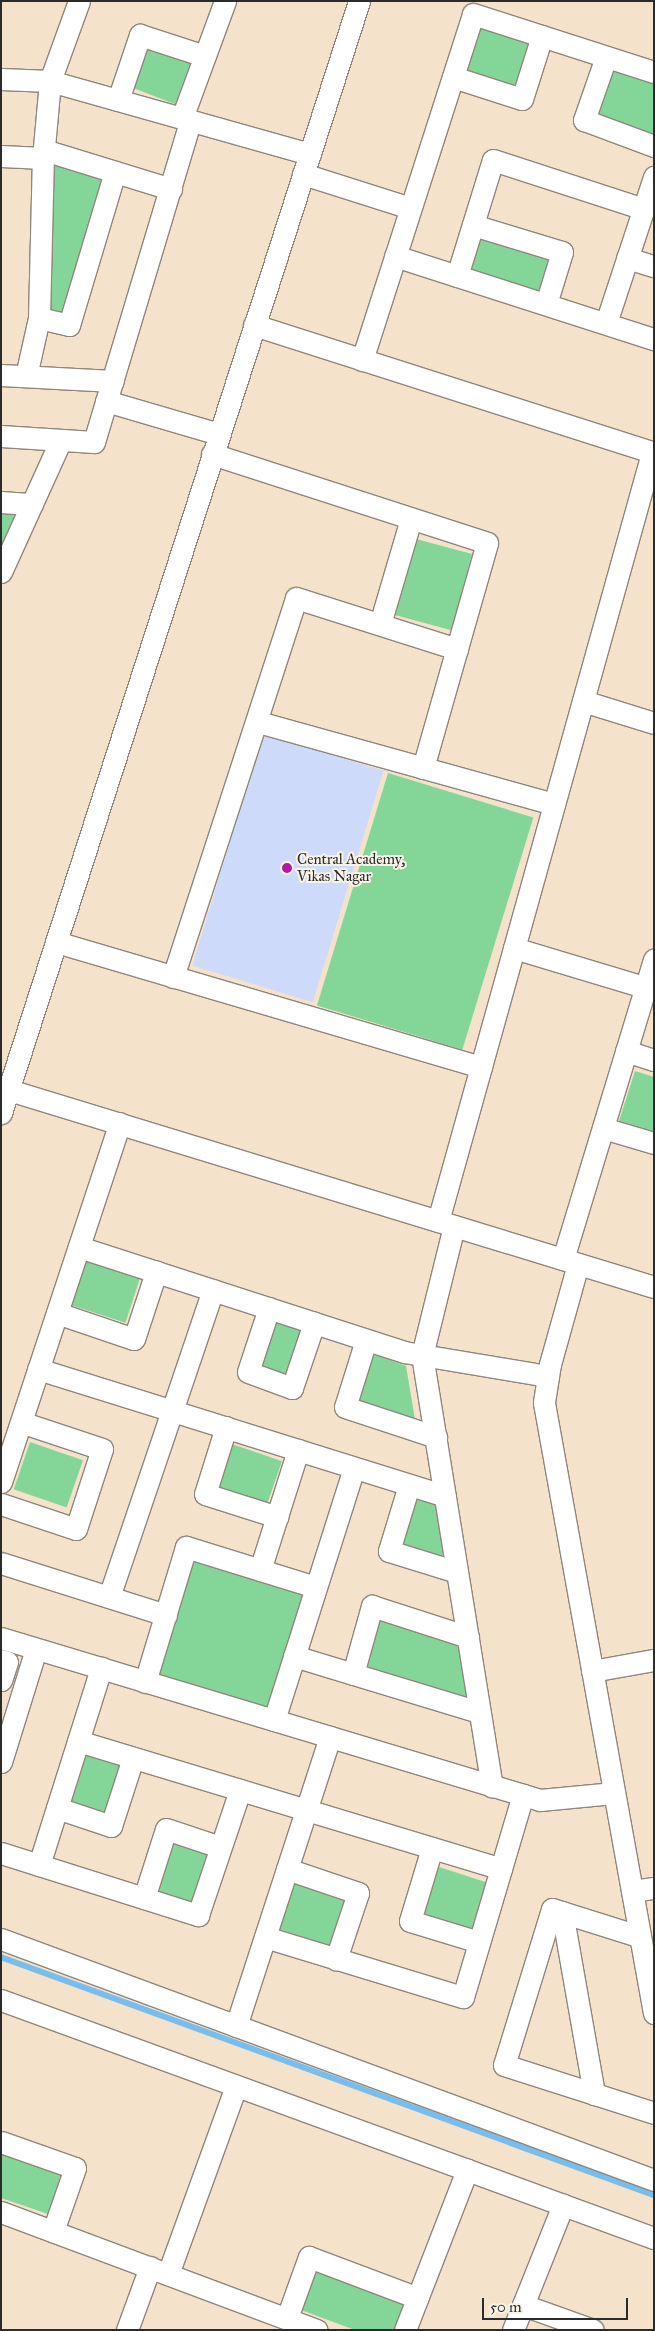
<!DOCTYPE html>
<style>
body{margin:0}
#map{position:relative;width:655px;height:2331px;overflow:hidden;background:#f5e2cb;font-family:"IM FELL Great Primer",serif}
div>[style]{position:absolute}
.built>*{inset:0;background:#cedafa;transform-origin:0 0}
.green>*{inset:0;background:#84d698;transform-origin:0 0}
.stream>*{height:5.5px;margin:-2.75px;padding:0 2.75px;transform-origin:2.75px;border-radius:2.75px;background:#77bdee}
.roads{filter:drop-shadow(1px 0 #90867b) drop-shadow(-1px 0 #90867b) drop-shadow(0 1px #90867b) drop-shadow(0 -1px #90867b)}
.minor>*{height:21px;margin:-10.5px;padding:0 10.5px;transform-origin:10.5px;border-radius:10.5px;background:#fff}
.dots>*{width:14px;height:14px;translate:-50% -50%;box-sizing:border-box;border:2px solid #f7f3e8;border-radius:50%}
span{translate:-50% -50%;white-space:nowrap;text-align:center;line-height:1.15;-webkit-text-stroke:4px #f7f3e8;paint-order:stroke}
.poi-label{font-size:15px;color:#2b2b2b}
.left{translate:0 -50%;text-align:left}
.frame{position:absolute;inset:0;border:2px solid #2b2b2b;pointer-events:none}
.scale{position:absolute;left:482px;top:2298px;width:146px;height:22px;box-sizing:border-box;border:2px solid #2b2b2b;border-top:0;padding-left:6px;font-size:15px;line-height:18px;white-space:nowrap;color:#2b2b2b;-webkit-text-stroke:4px #f7f3e8;paint-order:stroke}
</style>
<div id="map">
<div class="built">
<div style="left:263px;top:734px;width:126px;height:242px;rotate:17deg"></div>
</div>
<div class="green">
<div style="left:478px;top:26px;width:56px;height:50px;rotate:18deg"></div>
<div style="left:147px;top:44px;width:48px;height:46px;rotate:21deg"></div>
<div style="clip-path:polygon(610px 68px,654px 84px,654px 139px,593px 117px)"></div>
<div style="clip-path:polygon(49px 162px,103px 179px,62px 315px,39px 308px)"></div>
<div style="left:483px;top:234px;width:72px;height:40px;rotate:19deg"></div>
<div style="clip-path:polygon(1px 507px,23px 509px,1px 556px)"></div>
<div style="left:416px;top:539px;width:58px;height:79px;rotate:15deg"></div>
<div style="left:388px;top:773px;width:152px;height:243px;rotate:17deg"></div>
<div style="clip-path:polygon(635px 1071px,654px 1077px,654px 1132px,619px 1121px)"></div>
<div style="left:88px;top:1257px;width:56px;height:51px;rotate:18deg"></div>
<div style="left:270px;top:1319px;width:34px;height:50px;rotate:17deg"></div>
<div style="clip-path:polygon(369px 1352px,406px 1366px,415px 1420px,354px 1400px)"></div>
<div style="left:30px;top:1442px;width:56px;height:50px;rotate:19deg"></div>
<div style="left:229px;top:1443px;width:56px;height:50px;rotate:19deg"></div>
<div style="clip-path:polygon(412px 1493px,440px 1504px,451px 1564px,395px 1547px)"></div>
<div style="left:189px;top:1558px;width:120px;height:120px;rotate:17deg"></div>
<div style="clip-path:polygon(377px 1612px,462px 1642px,472px 1704px,360px 1669px)"></div>
<div style="left:83px;top:1750px;width:44px;height:56px;rotate:17deg"></div>
<div style="left:171px;top:1842px;width:44px;height:55px;rotate:17deg"></div>
<div style="left:436px;top:1866px;width:56px;height:50px;rotate:18deg"></div>
<div style="left:295px;top:1882px;width:56px;height:50px;rotate:18deg"></div>
<div style="clip-path:polygon(1px 2154px,61px 2174px,48px 2214px,1px 2198px)"></div>
<div style="clip-path:polygon(316px 2270px,405px 2303px,395px 2330px,355px 2330px,301px 2310px)"></div>
</div>
<div class="stream">
<div style="left:1px;top:1957px;width:695px;rotate:20.03deg"></div>
</div>
<div class="roads">
<div class="minor">
<div style="left:606px;top:57px;width:67px;rotate:109.2deg"></div>
<div style="left:584px;top:120px;width:75px;rotate:20.4deg"></div>
<div style="left:453px;top:77px;width:72px;rotate:17.7deg"></div>
<div style="left:522px;top:99px;width:66px;rotate:-72.4deg"></div>
<div style="left:1px;top:79px;width:49px;rotate:2.3deg"></div>
<div style="left:50px;top:81px;width:270px;rotate:15.7deg"></div>
<div style="left:118px;top:100px;width:69px;rotate:-71.3deg"></div>
<div style="left:140px;top:35px;width:68px;rotate:17.9deg"></div>
<div style="left:182px;top:118px;width:125px;rotate:-69.8deg"></div>
<div style="left:44px;top:150px;width:133px;rotate:17.1deg"></div>
<div style="left:1px;top:156px;width:42px;rotate:2.7deg"></div>
<div style="left:303px;top:174px;width:112px;rotate:17.6deg"></div>
<div style="left:473px;top:225px;width:93px;rotate:16.9deg"></div>
<div style="left:562px;top:252px;width:54px;rotate:107.1deg"></div>
<div style="left:395px;top:256px;width:272px;rotate:17.8deg"></div>
<div style="left:627px;top:258px;width:28px;rotate:17deg"></div>
<div style="left:457px;top:276px;width:121px;rotate:-72.8deg"></div>
<div style="left:493px;top:160px;width:159px;rotate:18deg"></div>
<div style="left:39px;top:318px;width:31px;rotate:13deg"></div>
<div style="left:69px;top:325px;width:160px;rotate:-73.3deg"></div>
<div style="left:606px;top:323px;width:154px;rotate:-71.8deg"></div>
<div style="left:254px;top:325px;width:420px;rotate:17.7deg"></div>
<div style="left:362px;top:360px;width:363px;rotate:-72.2deg"></div>
<div style="left:473px;top:14px;width:190px;rotate:17.8deg"></div>
<div style="left:1px;top:375px;width:112px;rotate:3.1deg"></div>
<div style="left:26px;top:376px;width:59px;rotate:-77.4deg"></div>
<div style="left:39px;top:318px;width:160px;rotate:-88.6deg"></div>
<div style="left:43px;top:158px;width:77px;rotate:-84.8deg"></div>
<div style="left:50px;top:81px;width:85px;rotate:-70.1deg"></div>
<div style="left:106px;top:401px;width:118px;rotate:16.3deg"></div>
<div style="left:1px;top:436px;width:93px;rotate:3.7deg"></div>
<div style="left:94px;top:442px;width:335px;rotate:-73.3deg"></div>
<div style="left:212px;top:454px;width:289px;rotate:17.9deg"></div>
<div style="left:487px;top:543px;width:234px;rotate:105.9deg"></div>
<div style="left:1px;top:502px;width:31px;rotate:4deg"></div>
<div style="left:1px;top:572px;width:145px;rotate:-65.6deg"></div>
<div style="left:380px;top:624px;width:109px;rotate:-73.6deg"></div>
<div style="left:583px;top:701px;width:74px;rotate:17.2deg"></div>
<div style="left:258px;top:722px;width:307px;rotate:15.5deg"></div>
<div style="left:56px;top:942px;width:443px;rotate:16.4deg"></div>
<div style="left:514px;top:948px;width:146px;rotate:16.7deg"></div>
<div style="left:173px;top:977px;width:398px;rotate:-72deg"></div>
<div style="left:296px;top:598px;width:169px;rotate:17.6deg"></div>
<div style="left:626px;top:1051px;width:29px;rotate:18deg"></div>
<div style="left:9px;top:1090px;width:674px;rotate:16.98deg"></div>
<div style="left:1px;top:1113px;width:1168px;rotate:-72.15deg"></div>
<div style="left:603px;top:1128px;width:53px;rotate:16.4deg"></div>
<div style="left:438px;top:1221px;width:797px;rotate:-74.43deg"></div>
<div style="left:454px;top:1226px;width:133px;rotate:103.9deg"></div>
<div style="left:422px;top:1355px;width:437px;rotate:80.8deg"></div>
<div style="left:79px;top:1247px;width:342px;rotate:17.9deg"></div>
<div style="left:404px;top:1352px;width:146px;rotate:9.5deg"></div>
<div style="left:563px;top:1259px;width:313px;rotate:-73.1deg"></div>
<div style="left:578px;top:1264px;width:104px;rotate:105.6deg"></div>
<div style="left:550px;top:1364px;width:39px;rotate:99deg"></div>
<div style="left:544px;top:1403px;width:620px;rotate:79.78deg"></div>
<div style="left:269px;top:1308px;width:67px;rotate:108.2deg"></div>
<div style="left:248px;top:1372px;width:47px;rotate:20deg"></div>
<div style="left:292px;top:1388px;width:69px;rotate:-71.3deg"></div>
<div style="left:57px;top:1313px;width:81px;rotate:18.7deg"></div>
<div style="left:134px;top:1339px;width:71px;rotate:-71.8deg"></div>
<div style="left:366px;top:1340px;width:70px;rotate:107.4deg"></div>
<div style="left:345px;top:1407px;width:96px;rotate:18.2deg"></div>
<div style="left:38px;top:1369px;width:426px;rotate:17.3deg"></div>
<div style="left:226px;top:1427px;width:70px;rotate:107.4deg"></div>
<div style="left:205px;top:1494px;width:76px;rotate:17.7deg"></div>
<div style="left:1px;top:1482px;width:378px;rotate:-71.7deg"></div>
<div style="left:409px;top:1485px;width:69px;rotate:106.9deg"></div>
<div style="left:389px;top:1551px;width:71px;rotate:17.2deg"></div>
<div style="left:1px;top:1504px;width:79px;rotate:18.4deg"></div>
<div style="left:76px;top:1529px;width:84px;rotate:-72deg"></div>
<div style="left:102px;top:1449px;width:85px;rotate:-161.6deg"></div>
<div style="left:1px;top:1563px;width:173px;rotate:17.5deg"></div>
<div style="left:260px;top:1570px;width:126px;rotate:-72.4deg"></div>
<div style="left:109px;top:1597px;width:324px;rotate:-71.3deg"></div>
<div style="left:1px;top:1638px;width:563px;rotate:16.73deg"></div>
<div style="left:540px;top:1800px;width:74px;rotate:-5.4deg"></div>
<div style="left:294px;top:1656px;width:192px;rotate:16.9deg"></div>
<div style="left:1px;top:1660px;width:6px;rotate:18deg"></div>
<div style="left:7px;top:1662px;width:19px;rotate:108deg"></div>
<div style="left:592px;top:1671px;width:63px;rotate:-10.1deg"></div>
<div style="left:353px;top:1674px;width:71px;rotate:-74.4deg"></div>
<div style="left:372px;top:1606px;width:101px;rotate:17.9deg"></div>
<div style="left:145px;top:1682px;width:141px;rotate:-73.1deg"></div>
<div style="left:186px;top:1547px;width:135px;rotate:17.2deg"></div>
<div style="left:274px;top:1720px;width:264px;rotate:-72.4deg"></div>
<div style="left:78px;top:1741px;width:442px;rotate:16.8deg"></div>
<div style="left:1px;top:1762px;width:118px;rotate:-72.8deg"></div>
<div style="left:57px;top:1808px;width:57px;rotate:18.4deg"></div>
<div style="left:111px;top:1826px;width:71px;rotate:-72.1deg"></div>
<div style="left:432px;top:1848px;width:76px;rotate:106.8deg"></div>
<div style="left:410px;top:1921px;width:72px;rotate:16.9deg"></div>
<div style="left:1px;top:1853px;width:207px;rotate:17.5deg"></div>
<div style="left:198px;top:1915px;width:132px;rotate:-71.4deg"></div>
<div style="left:39px;top:1865px;width:207px;rotate:-72.5deg"></div>
<div style="left:287px;top:1869px;width:75px;rotate:18.7deg"></div>
<div style="left:358px;top:1893px;width:70px;rotate:108.4deg"></div>
<div style="left:632px;top:1891px;width:22px;rotate:-8deg"></div>
<div style="left:144px;top:1898px;width:72px;rotate:-72.3deg"></div>
<div style="left:166px;top:1829px;width:57px;rotate:18.4deg"></div>
<div style="left:562px;top:1912px;width:185px;rotate:80deg"></div>
<div style="left:638px;top:1936px;width:90px;rotate:-162.6deg"></div>
<div style="left:552px;top:1909px;width:163px;rotate:107.1deg"></div>
<div style="left:504px;top:2065px;width:157px;rotate:17.7deg"></div>
<div style="left:265px;top:1937px;width:207px;rotate:16.9deg"></div>
<div style="left:463px;top:1997px;width:211px;rotate:-73.5deg"></div>
<div style="left:1px;top:1939px;width:696px;rotate:20.26deg"></div>
<div style="left:1px;top:2000px;width:695px;rotate:20.03deg"></div>
<div style="left:236px;top:2026px;width:304px;rotate:-72deg"></div>
<div style="left:1px;top:2142px;width:78px;rotate:19.4deg"></div>
<div style="left:75px;top:2168px;width:67px;rotate:109.2deg"></div>
<div style="left:1px;top:2212px;width:337px;rotate:20.5deg"></div>
<div style="left:168px;top:2274px;width:200px;rotate:-70.1deg"></div>
<div style="left:523px;top:2305px;width:74px;rotate:19.7deg"></div>
<div style="left:287px;top:2318px;width:65px;rotate:-70.2deg"></div>
<div style="left:309px;top:2257px;width:116px;rotate:20.6deg"></div>
<div style="left:127px;top:2330px;width:67px;rotate:-69.9deg"></div>
<div style="left:405px;top:2330px;width:172px;rotate:-68.8deg"></div>
<div style="left:513px;top:2330px;width:135px;rotate:-68.2deg"></div>
</div>
</div>
<div class="dots">
<div style="left:287px;top:868px;background:#b5179e"></div>
</div>
<div class="poi-label">
<span class="left" style="left:297px;top:868px">Central Academy,<br>Vikas Nagar</span>
</div>
<div class="frame"></div>
<div class="scale">50 m</div>
</div>
